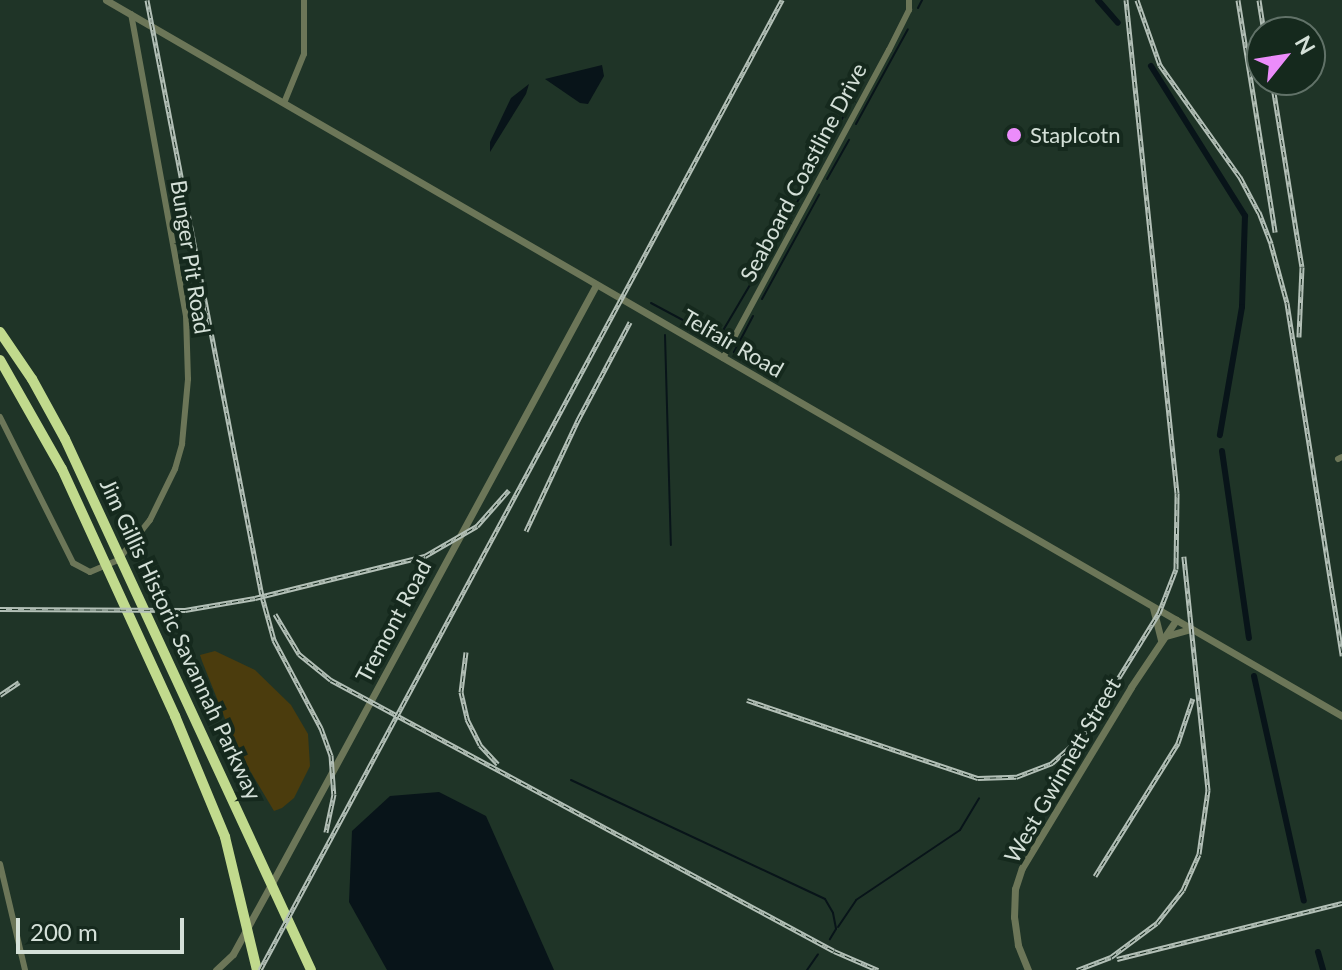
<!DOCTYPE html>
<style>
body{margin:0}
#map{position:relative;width:1342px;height:970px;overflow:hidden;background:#1f3427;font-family:Lato,sans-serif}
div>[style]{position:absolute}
.green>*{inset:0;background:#4b3c0d}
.water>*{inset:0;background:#081419}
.stream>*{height:2px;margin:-1px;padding:0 1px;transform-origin:1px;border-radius:1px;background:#081419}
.canal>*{height:6px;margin:-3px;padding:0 3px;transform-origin:3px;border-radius:3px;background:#081419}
.minor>*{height:6px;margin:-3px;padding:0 3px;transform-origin:3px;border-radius:3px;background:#6c7658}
.tertiary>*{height:7px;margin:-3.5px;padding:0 3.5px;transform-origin:3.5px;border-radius:3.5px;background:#6c7658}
.motorway>*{height:10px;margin:-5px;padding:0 5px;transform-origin:5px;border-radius:5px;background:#c1da8d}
.rail>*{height:5px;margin-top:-2.5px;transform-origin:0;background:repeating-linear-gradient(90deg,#15291d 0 6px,#b3c0b7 0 12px);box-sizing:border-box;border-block:2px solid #b3c0b7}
.dots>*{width:22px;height:22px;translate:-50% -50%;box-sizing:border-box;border:4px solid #15291d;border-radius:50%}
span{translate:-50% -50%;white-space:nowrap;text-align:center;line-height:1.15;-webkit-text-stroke:8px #15291d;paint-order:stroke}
.poi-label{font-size:22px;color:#d4e0d8}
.left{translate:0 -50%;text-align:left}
.street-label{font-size:22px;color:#d4e0d8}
.north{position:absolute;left:1246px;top:16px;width:80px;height:80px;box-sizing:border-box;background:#15291d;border:2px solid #617268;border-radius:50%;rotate:60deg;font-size:22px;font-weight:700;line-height:32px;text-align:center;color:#d4e0d8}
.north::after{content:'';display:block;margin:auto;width:28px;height:36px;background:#ec8cfb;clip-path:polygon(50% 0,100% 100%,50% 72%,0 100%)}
.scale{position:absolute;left:16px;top:918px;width:168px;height:36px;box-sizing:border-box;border:4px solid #d4e0d8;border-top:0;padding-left:10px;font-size:24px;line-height:28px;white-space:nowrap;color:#d4e0d8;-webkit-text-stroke:6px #15291d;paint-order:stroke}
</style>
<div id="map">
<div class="green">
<div style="clip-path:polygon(215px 651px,255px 670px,291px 705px,308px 734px,310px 766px,294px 798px,282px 808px,274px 811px,237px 749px,202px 661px,200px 655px)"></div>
</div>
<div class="water">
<div style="clip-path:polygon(602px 65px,604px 76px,588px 104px,580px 103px,545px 79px)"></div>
<div style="clip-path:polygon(529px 84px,526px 94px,490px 152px,490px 142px,511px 98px)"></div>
<div style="clip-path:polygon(439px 792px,486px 816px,554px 970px,387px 970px,349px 902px,352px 831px,390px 796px)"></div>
</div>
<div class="stream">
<div style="left:918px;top:8px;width:9px;rotate:-63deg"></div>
<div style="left:842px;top:119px;width:19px;rotate:-62deg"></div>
<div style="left:856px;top:124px;width:108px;rotate:-61.3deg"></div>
<div style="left:827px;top:179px;width:45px;rotate:-60.6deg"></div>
<div style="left:780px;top:233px;width:112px;rotate:-61.1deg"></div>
<div style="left:762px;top:299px;width:119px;rotate:-61.3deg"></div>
<div style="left:651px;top:303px;width:76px;rotate:28.2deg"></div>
<div style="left:718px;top:339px;width:108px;rotate:-59.4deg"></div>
<div style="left:753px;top:316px;width:41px;rotate:117.8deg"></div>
<div style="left:734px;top:352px;width:26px;rotate:32deg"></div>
<div style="left:665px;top:335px;width:210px;rotate:88.4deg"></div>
<div style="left:571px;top:780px;width:280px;rotate:25.1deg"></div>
<div style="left:825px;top:899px;width:16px;rotate:60deg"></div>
<div style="left:833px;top:913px;width:16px;rotate:79deg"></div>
<div style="left:836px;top:929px;width:12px;rotate:121deg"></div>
<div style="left:838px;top:927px;width:32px;rotate:-56deg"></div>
<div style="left:856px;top:900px;width:125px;rotate:-33.9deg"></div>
<div style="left:960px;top:830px;width:37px;rotate:-59deg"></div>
<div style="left:807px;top:970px;width:19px;rotate:-55deg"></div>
</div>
<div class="canal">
<div style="left:1098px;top:0;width:30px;rotate:49deg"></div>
<div style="left:1151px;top:66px;width:177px;rotate:57.9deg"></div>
<div style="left:1245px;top:216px;width:91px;rotate:91.9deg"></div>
<div style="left:1242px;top:307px;width:130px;rotate:99.8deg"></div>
<div style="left:1222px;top:451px;width:189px;rotate:81.8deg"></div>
<div style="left:1254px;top:676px;width:230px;rotate:77.5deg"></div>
<div style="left:1318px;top:952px;width:19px;rotate:74deg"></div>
</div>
<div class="minor">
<div style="left:284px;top:103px;width:53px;rotate:-67.8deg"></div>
<div style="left:304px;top:54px;width:54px;rotate:-90deg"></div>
<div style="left:723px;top:358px;width:350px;rotate:-61.7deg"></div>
<div style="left:889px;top:50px;width:45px;rotate:-63.4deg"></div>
<div style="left:909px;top:10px;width:10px;rotate:-90deg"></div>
<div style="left:0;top:417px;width:163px;rotate:63.4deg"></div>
<div style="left:73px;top:563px;width:19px;rotate:28deg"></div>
<div style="left:90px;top:572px;width:30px;rotate:-23deg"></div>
<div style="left:118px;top:560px;width:51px;rotate:-51.3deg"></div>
<div style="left:150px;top:520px;width:57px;rotate:-63.9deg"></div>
<div style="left:175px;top:469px;width:26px;rotate:-74deg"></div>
<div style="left:182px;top:444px;width:65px;rotate:-84.7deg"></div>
<div style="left:188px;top:379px;width:63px;rotate:-91.8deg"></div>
<div style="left:186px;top:316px;width:307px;rotate:-100.3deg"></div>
<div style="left:1338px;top:459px;width:4px;rotate:-27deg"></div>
<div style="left:0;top:864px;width:109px;rotate:76.7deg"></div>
</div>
<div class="tertiary">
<div style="left:106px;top:0;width:1428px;rotate:30.08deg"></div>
<div style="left:1153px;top:608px;width:33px;rotate:76deg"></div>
<div style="left:1166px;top:636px;width:26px;rotate:-16deg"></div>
<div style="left:216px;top:970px;width:23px;rotate:-43deg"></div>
<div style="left:233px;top:954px;width:83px;rotate:-61.3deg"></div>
<div style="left:273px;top:881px;width:678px;rotate:-61.54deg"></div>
<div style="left:1028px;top:970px;width:27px;rotate:-112deg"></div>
<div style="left:1018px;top:945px;width:28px;rotate:-98deg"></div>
<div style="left:1014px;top:917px;width:28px;rotate:-88deg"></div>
<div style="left:1015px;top:889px;width:22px;rotate:-72deg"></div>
<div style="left:1022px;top:868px;width:211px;rotate:-58.9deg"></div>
<div style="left:1131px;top:687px;width:81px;rotate:-56.1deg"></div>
</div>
<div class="motorway">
<div style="left:0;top:332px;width:57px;rotate:55.8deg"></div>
<div style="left:32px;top:379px;width:68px;rotate:61.2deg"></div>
<div style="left:65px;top:439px;width:585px;rotate:65.14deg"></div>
<div style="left:0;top:360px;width:125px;rotate:60.4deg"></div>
<div style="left:62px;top:469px;width:272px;rotate:65.4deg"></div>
<div style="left:175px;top:716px;width:131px;rotate:67.5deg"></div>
<div style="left:225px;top:837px;width:137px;rotate:76.5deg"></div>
</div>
<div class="rail">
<div style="left:147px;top:0;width:607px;rotate:79.08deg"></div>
<div style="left:262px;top:596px;width:46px;rotate:74.7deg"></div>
<div style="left:274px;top:640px;width:100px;rotate:61.9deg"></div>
<div style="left:321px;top:728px;width:29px;rotate:70deg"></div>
<div style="left:331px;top:755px;width:39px;rotate:86deg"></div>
<div style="left:334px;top:794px;width:39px;rotate:102deg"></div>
<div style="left:1137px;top:0;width:69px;rotate:70.5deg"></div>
<div style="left:1160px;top:65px;width:138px;rotate:54.5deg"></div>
<div style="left:1240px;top:177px;width:40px;rotate:62deg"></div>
<div style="left:1259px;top:212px;width:34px;rotate:69deg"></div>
<div style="left:1271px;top:244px;width:61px;rotate:74.8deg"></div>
<div style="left:1287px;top:303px;width:357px;rotate:81.1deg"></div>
<div style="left:1238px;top:0;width:235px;rotate:80.9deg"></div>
<div style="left:1259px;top:0;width:32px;rotate:81deg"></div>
<div style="left:1272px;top:80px;width:189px;rotate:80.9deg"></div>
<div style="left:1302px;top:267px;width:70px;rotate:92.5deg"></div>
<div style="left:526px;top:531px;width:123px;rotate:-64.9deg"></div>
<div style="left:578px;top:420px;width:111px;rotate:-62deg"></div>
<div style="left:0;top:609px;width:185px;rotate:0.3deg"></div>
<div style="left:185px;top:610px;width:71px;rotate:-9.7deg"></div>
<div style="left:255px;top:598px;width:175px;rotate:-13.9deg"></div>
<div style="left:425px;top:556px;width:60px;rotate:-30deg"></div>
<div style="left:477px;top:526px;width:48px;rotate:-48.4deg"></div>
<div style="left:275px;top:614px;width:47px;rotate:59deg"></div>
<div style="left:299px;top:654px;width:41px;rotate:39.1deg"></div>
<div style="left:331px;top:680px;width:571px;rotate:28.31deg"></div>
<div style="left:834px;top:951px;width:48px;rotate:23.4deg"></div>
<div style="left:466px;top:652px;width:40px;rotate:97.1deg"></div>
<div style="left:461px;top:692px;width:28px;rotate:77deg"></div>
<div style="left:467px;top:719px;width:29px;rotate:63deg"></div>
<div style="left:480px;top:745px;width:26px;rotate:47deg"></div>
<div style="left:0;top:695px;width:23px;rotate:-34deg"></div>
<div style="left:747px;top:700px;width:244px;rotate:18.7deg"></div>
<div style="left:978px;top:778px;width:38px;rotate:-2deg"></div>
<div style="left:1016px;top:777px;width:39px;rotate:-21deg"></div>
<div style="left:1052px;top:763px;width:40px;rotate:-41deg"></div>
<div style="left:1082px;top:737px;width:146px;rotate:-58.2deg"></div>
<div style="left:1159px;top:613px;width:47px;rotate:-68.9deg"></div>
<div style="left:1176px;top:569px;width:76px;rotate:-89.2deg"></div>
<div style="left:1177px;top:493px;width:496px;rotate:-95.9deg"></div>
<div style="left:1095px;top:876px;width:157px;rotate:-58deg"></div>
<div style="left:1178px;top:743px;width:47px;rotate:-71.6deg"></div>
<div style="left:1117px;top:959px;width:232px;rotate:-14deg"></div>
<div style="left:260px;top:970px;width:1102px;rotate:-61.71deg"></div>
<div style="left:1077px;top:970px;width:36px;rotate:-21deg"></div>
<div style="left:1111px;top:957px;width:57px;rotate:-36.5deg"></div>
<div style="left:1157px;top:923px;width:42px;rotate:-51.8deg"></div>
<div style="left:1183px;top:890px;width:39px;rotate:-66deg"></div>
<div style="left:1199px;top:854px;width:65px;rotate:-82deg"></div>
<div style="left:1208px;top:790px;width:235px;rotate:-95.9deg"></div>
</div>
<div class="dots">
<div style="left:1014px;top:135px;background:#ec8cfb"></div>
</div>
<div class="poi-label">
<span class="left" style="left:1030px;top:135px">Staplcotn</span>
</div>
<div class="street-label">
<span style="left:803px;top:172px;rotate:-62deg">Seaboard Coastline Drive</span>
<span style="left:191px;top:257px;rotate:81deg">Bunger Pit Road</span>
<span style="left:733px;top:343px;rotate:30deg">Telfair Road</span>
<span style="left:393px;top:621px;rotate:-62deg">Tremont Road</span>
<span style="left:181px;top:639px;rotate:65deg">Jim Gillis Historic Savannah Parkway</span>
<span style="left:1062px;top:770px;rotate:-60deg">West Gwinnett Street</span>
</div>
<div class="north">N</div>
<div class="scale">200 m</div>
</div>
